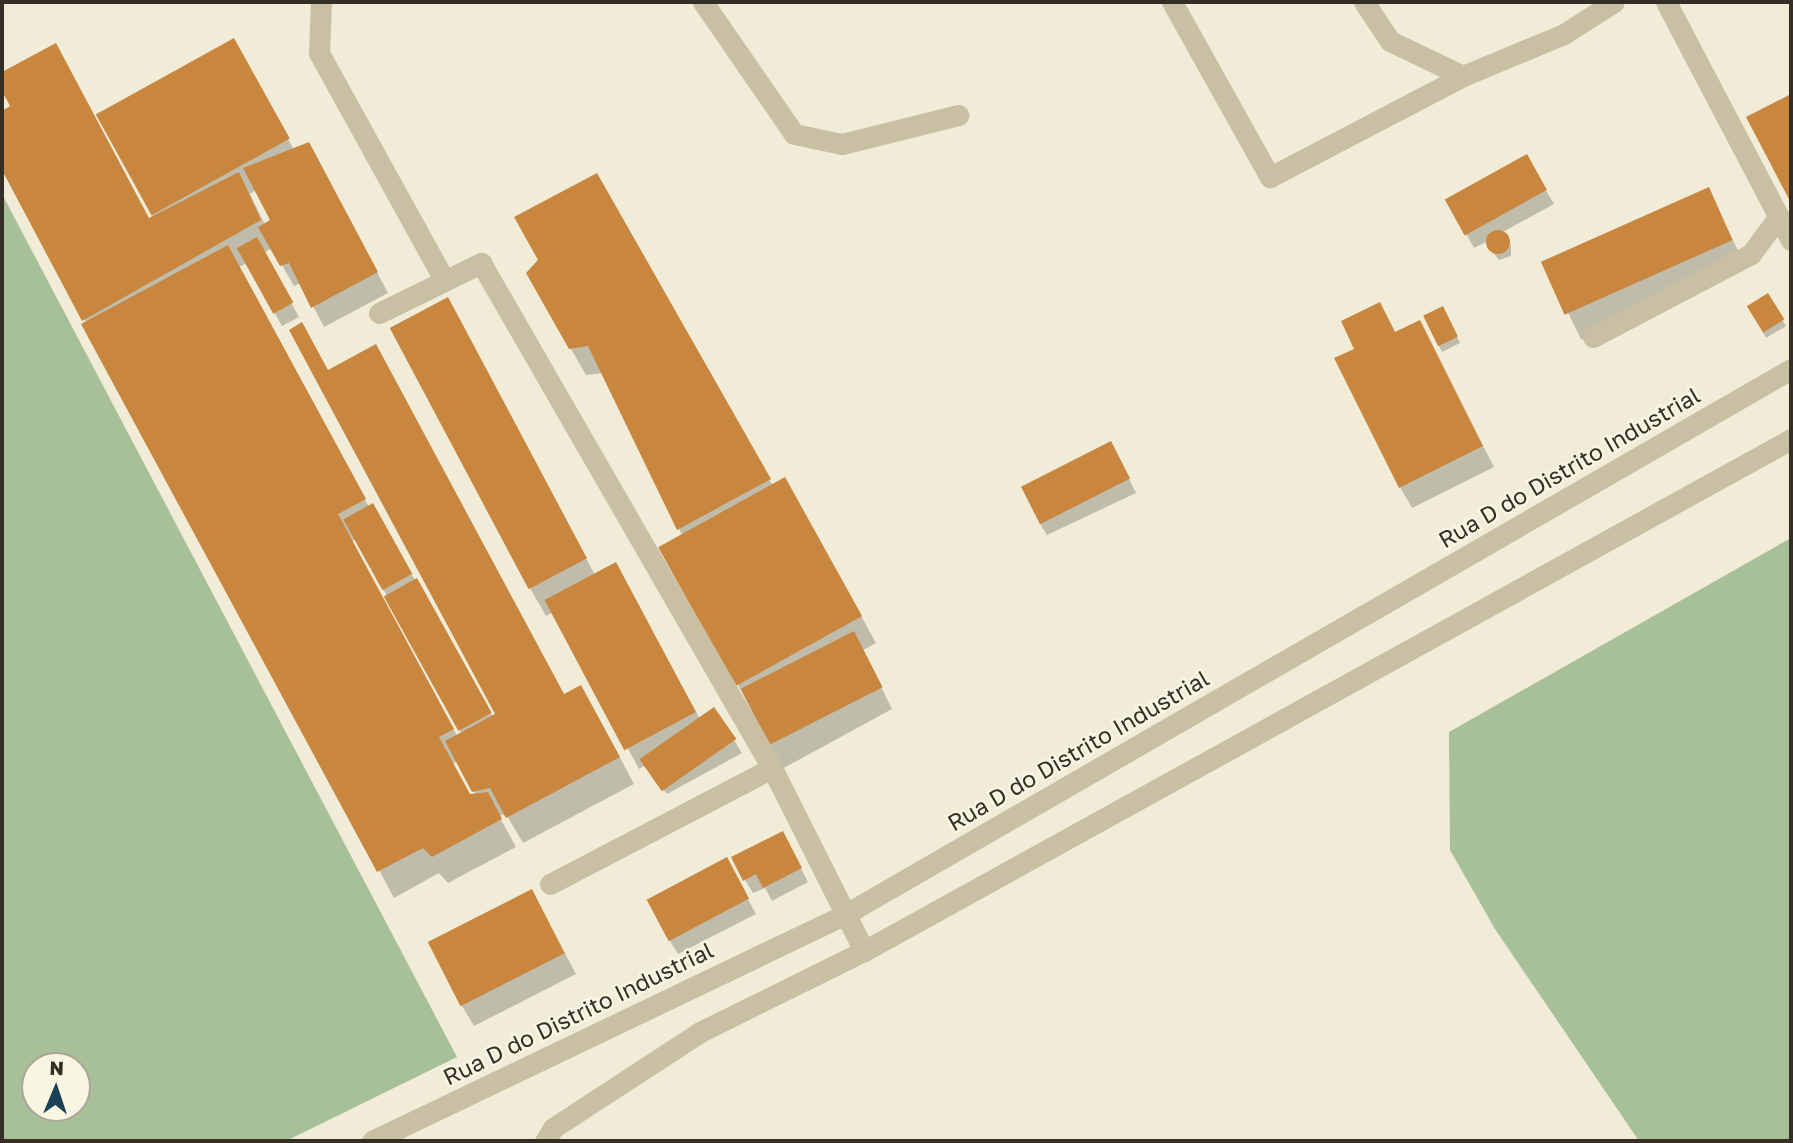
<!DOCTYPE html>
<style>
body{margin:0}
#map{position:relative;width:1793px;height:1143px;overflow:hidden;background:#f1ecd7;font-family:"Golos Text",sans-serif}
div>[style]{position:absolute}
.green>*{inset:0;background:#a7c097}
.shadow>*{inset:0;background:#0003;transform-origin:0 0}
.building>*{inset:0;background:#c8863e;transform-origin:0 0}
.round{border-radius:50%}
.minor>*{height:21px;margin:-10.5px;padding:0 10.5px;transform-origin:10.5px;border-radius:10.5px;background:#c9bfa3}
span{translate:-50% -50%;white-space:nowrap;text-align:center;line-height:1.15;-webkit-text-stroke:5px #f9f5e3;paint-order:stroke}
.street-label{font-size:23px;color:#342e25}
.frame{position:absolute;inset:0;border:4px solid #342e25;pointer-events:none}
.north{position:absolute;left:21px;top:1052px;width:70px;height:70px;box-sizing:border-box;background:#f9f5e3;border:2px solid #aaa597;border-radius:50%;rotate:2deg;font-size:19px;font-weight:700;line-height:28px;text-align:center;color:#342e25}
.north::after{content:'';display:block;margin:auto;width:24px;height:32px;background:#1a4156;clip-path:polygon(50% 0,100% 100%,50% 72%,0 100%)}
</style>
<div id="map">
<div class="green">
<div style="clip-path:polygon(evenodd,2px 194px,457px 1057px,286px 1141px,2px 1141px,2px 194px,35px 1066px,77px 1066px,77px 1108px,35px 1108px,35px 1066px)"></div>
<div style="clip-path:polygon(1791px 538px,1791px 1141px,1639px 1141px,1495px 929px,1450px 850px,1449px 732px)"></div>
</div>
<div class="shadow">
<div style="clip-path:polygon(evenodd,55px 46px,149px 220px,153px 218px,97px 113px,249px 67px,294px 150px,320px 165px,388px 293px,324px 327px,301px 283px,294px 286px,272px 248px,264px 253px,299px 317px,282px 326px,247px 263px,239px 267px,369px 507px,372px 505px,493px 717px,497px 715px,328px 372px,564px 696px,596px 713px,634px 784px,523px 843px,506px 814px,499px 816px,516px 847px,448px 883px,439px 873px,394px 898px,2px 166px,2px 113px,12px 107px,2px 88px,2px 74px,55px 46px,256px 190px,272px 221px,265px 225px,250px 194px,256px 190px,55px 46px,356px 539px,462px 734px,457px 736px,351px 542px,356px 539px,55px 46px,458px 761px,476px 795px,470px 796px,452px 764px,458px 761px)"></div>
<div style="clip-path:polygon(1791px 96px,1791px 200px,1749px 118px)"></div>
<div style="clip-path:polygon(1526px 156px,1554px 204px,1501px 233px,1511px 245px,1511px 256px,1499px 260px,1487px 245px,1490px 240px,1474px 248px,1447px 200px)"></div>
<div style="clip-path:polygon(596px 175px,773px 486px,800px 505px,876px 643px,863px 650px,892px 709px,782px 769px,738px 685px,682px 535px,603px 373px,586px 375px,528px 274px)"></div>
<div style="left:1708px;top:189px;width:80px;height:180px;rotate:64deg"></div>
<div style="left:1768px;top:295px;width:36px;height:23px;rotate:60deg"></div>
<div style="clip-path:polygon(1380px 304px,1396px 334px,1419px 322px,1494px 467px,1412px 508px,1400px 487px,1356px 349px)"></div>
<div style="clip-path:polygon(1446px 314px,1460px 343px,1442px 352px,1425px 317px)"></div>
<div style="clip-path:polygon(463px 326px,595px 575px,627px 585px,699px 717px,734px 740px,742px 753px,667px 794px,644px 766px,639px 769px,553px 612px,546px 616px,531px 590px)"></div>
<div style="clip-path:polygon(1118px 457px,1136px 493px,1047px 535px,1039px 522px)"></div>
<div style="clip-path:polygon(790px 847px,808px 882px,772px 901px,765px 888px,753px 893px,745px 880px)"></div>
<div style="clip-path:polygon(734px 873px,756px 914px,678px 954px,670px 941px)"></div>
<div style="clip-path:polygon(543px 912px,576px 974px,474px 1026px,462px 1006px)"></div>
</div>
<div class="building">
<div style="left:234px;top:38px;width:115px;height:158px;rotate:61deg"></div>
<div style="clip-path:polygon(56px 43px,149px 218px,239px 172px,261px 220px,82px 321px,2px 170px,2px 111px,10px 106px,2px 91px,2px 72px)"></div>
<div style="clip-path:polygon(1791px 94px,1791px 203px,1746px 117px)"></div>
<div style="clip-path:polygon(309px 142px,378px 272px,311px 308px,289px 263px,280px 266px,258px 227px,270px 220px,243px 168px)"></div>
<div style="left:1527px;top:154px;width:41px;height:94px;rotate:61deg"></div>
<div style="clip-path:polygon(597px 173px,771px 479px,677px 530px,588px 346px,569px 349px,526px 273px,538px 260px,514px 217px)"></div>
<div style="left:1709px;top:187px;width:58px;height:184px;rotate:66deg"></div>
<div class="round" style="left:1486px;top:230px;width:24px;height:24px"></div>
<div style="left:257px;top:237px;width:75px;height:23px;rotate:61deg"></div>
<div style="clip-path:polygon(228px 245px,366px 499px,338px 514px,454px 729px,439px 737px,470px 794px,488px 792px,502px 819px,432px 857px,423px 848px,377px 872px,81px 324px)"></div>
<div style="left:1768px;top:293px;width:31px;height:25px;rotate:58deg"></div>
<div style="left:448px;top:297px;width:296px;height:66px;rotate:62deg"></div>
<div style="clip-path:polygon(1380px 302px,1395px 332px,1420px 320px,1483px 446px,1399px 488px,1334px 358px,1354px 349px,1341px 321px)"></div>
<div style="left:1443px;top:306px;width:34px;height:22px;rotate:64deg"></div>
<div style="clip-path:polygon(302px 322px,328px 370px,376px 344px,564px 694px,581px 685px,620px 757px,506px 818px,490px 788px,472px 792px,445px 741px,495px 714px,289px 330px)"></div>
<div style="left:1111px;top:441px;width:42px;height:101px;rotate:63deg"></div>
<div style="left:785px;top:477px;width:159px;height:145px;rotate:61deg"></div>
<div style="left:373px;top:503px;width:81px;height:34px;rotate:61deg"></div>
<div style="left:616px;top:562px;width:170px;height:81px;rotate:62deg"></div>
<div style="left:417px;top:578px;width:154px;height:38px;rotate:61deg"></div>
<div style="left:854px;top:631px;width:63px;height:127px;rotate:63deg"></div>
<div style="left:714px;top:707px;width:39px;height:91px;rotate:55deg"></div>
<div style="clip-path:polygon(783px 831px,802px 868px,763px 888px,756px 874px,743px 881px,731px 857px)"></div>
<div style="left:727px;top:857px;width:47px;height:91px;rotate:62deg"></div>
<div style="left:532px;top:889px;width:72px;height:117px;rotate:63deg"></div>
</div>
<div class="minor">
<div style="left:321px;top:2px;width:51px;rotate:92.2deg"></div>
<div style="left:319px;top:53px;width:260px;rotate:61.1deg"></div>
<div style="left:703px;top:2px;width:160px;rotate:55.4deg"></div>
<div style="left:794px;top:134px;width:49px;rotate:11.8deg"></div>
<div style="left:842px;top:144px;width:120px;rotate:-14deg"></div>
<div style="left:1172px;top:2px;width:201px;rotate:60.8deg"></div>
<div style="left:1270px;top:177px;width:218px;rotate:-27.6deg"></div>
<div style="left:1364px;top:2px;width:47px;rotate:56.3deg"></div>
<div style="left:1390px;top:41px;width:81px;rotate:25.6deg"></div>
<div style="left:1463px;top:76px;width:109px;rotate:-22.6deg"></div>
<div style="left:1564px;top:34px;width:59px;rotate:-32.6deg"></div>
<div style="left:1666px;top:2px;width:269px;rotate:62.3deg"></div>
<div style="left:379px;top:313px;width:114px;rotate:-26.1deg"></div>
<div style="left:481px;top:263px;width:583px;rotate:60.05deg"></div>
<div style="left:1593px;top:337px;width:178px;rotate:-27.7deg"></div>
<div style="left:1751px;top:254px;width:47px;rotate:-53.6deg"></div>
<div style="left:550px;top:884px;width:250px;rotate:-27.6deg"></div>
<div style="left:772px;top:768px;width:205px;rotate:63.3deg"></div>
<div style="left:372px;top:1141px;width:523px;rotate:-25.59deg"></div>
<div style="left:844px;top:915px;width:1093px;rotate:-29.97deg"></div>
<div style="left:545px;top:1141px;width:15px;rotate:-58deg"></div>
<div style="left:553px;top:1128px;width:176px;rotate:-33.1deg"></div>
<div style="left:700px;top:1032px;width:183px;rotate:-26.3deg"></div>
<div style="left:864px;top:951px;width:1059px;rotate:-28.91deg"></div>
</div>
<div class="street-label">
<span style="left:1569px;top:467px;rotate:-30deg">Rua D do Distrito Industrial</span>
<span style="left:1078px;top:750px;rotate:-30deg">Rua D do Distrito Industrial</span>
<span style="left:578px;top:1013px;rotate:-26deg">Rua D do Distrito Industrial</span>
</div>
<div class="frame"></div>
<div class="north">N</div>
</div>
